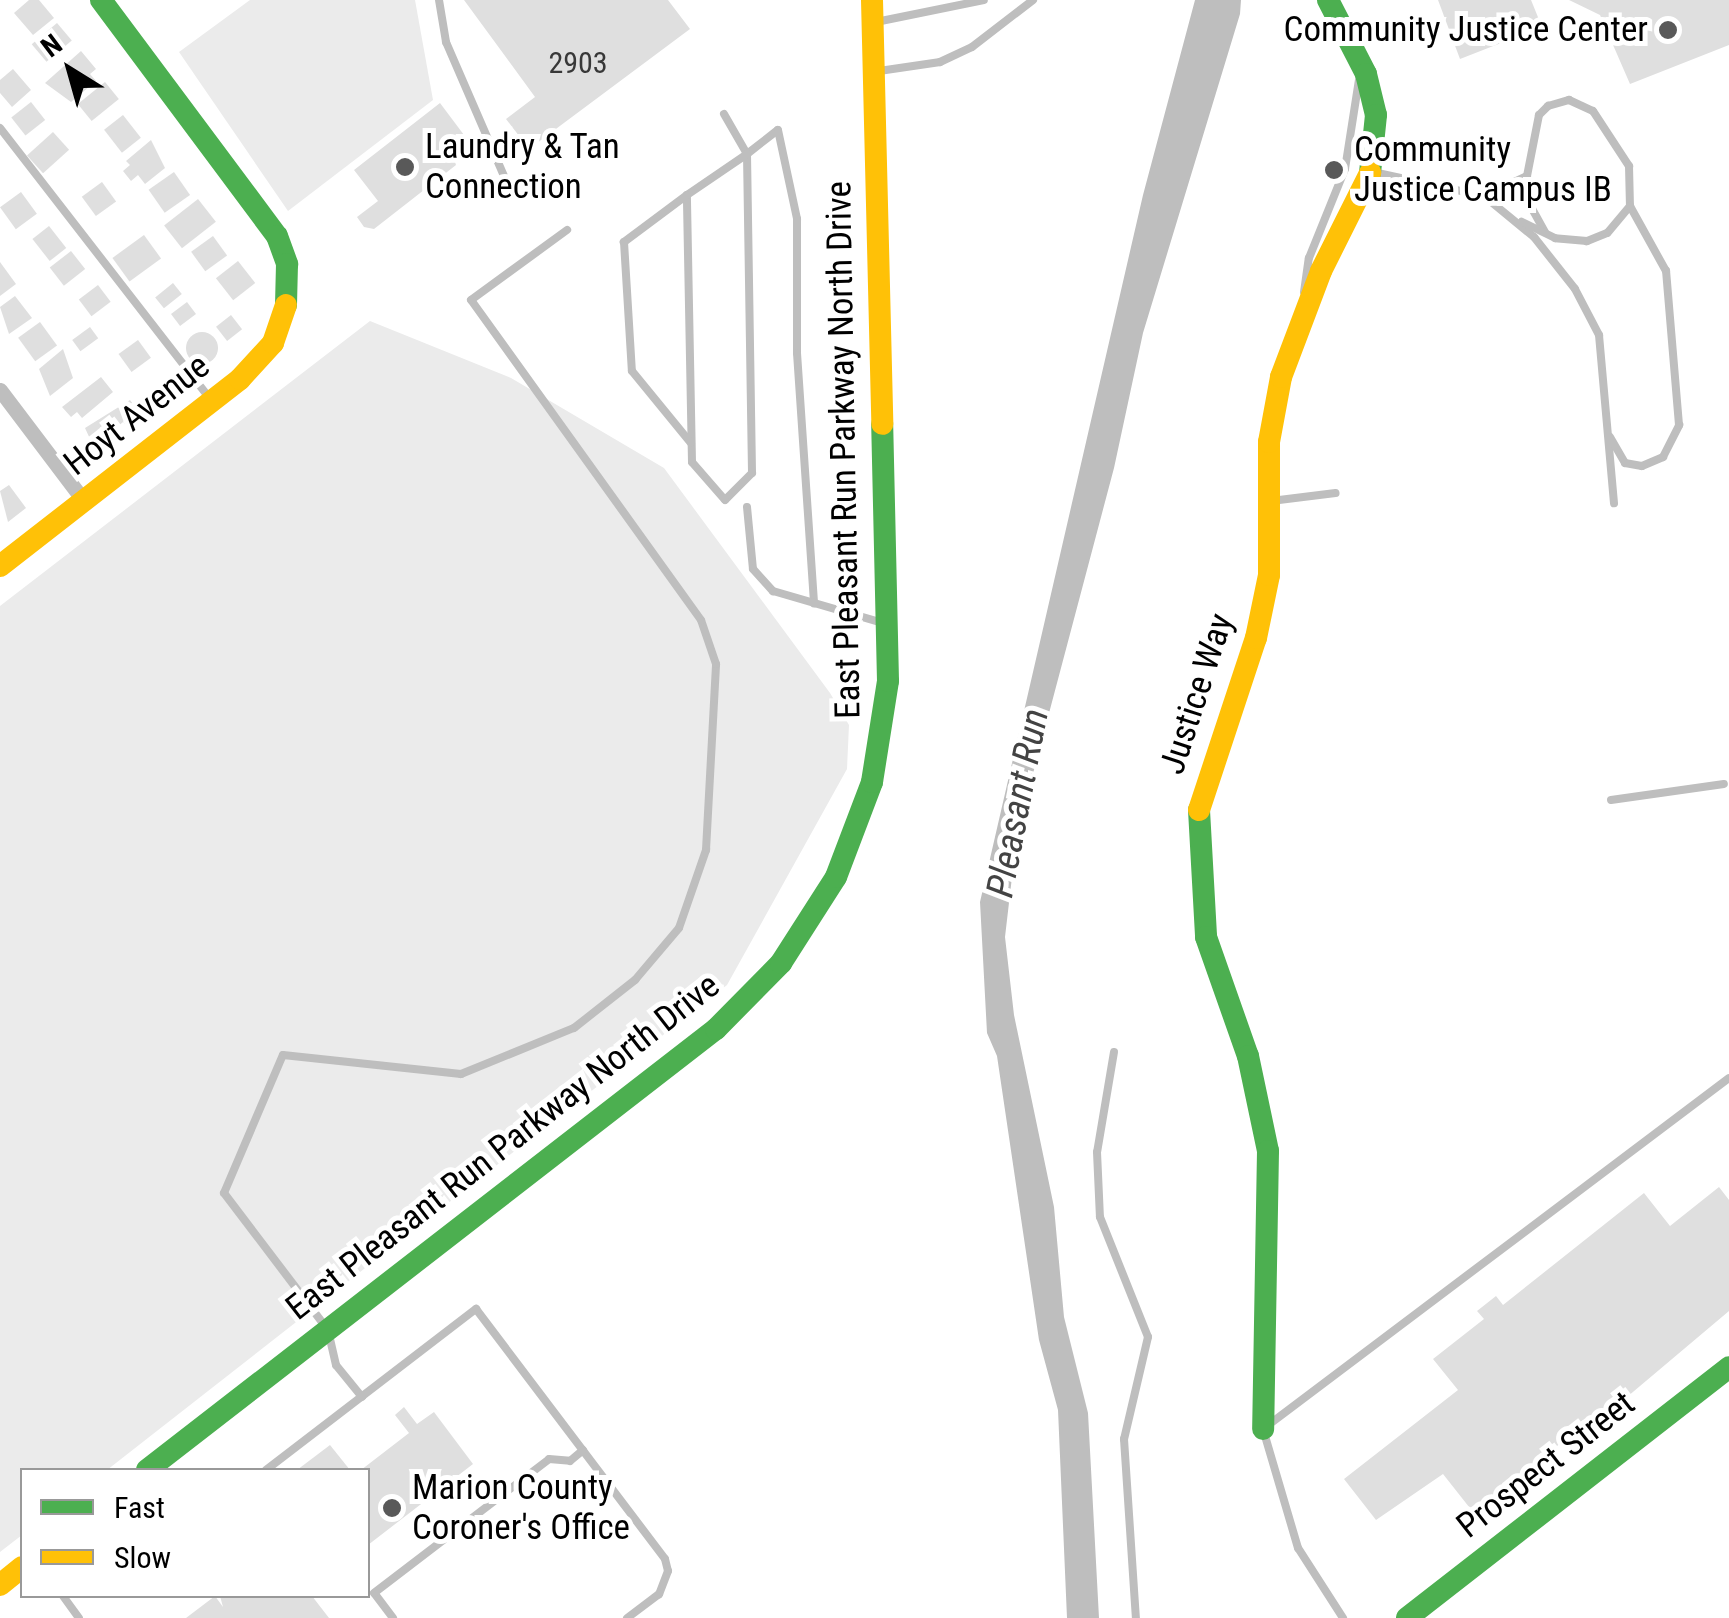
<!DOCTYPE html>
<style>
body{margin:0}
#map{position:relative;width:1729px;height:1618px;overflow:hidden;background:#fff;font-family:"Roboto Condensed",sans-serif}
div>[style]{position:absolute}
.green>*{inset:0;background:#ebebeb}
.water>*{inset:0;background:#bebebe}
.building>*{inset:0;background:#dfdfdf;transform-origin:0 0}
.round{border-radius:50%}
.lane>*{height:8px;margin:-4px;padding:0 4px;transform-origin:4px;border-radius:4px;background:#bebebe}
.street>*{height:15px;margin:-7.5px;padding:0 7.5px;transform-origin:7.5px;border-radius:7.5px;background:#bebebe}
.fast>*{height:22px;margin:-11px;padding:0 11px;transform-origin:11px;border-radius:11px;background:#4caf50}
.slow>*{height:22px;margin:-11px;padding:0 11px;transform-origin:11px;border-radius:11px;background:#ffc107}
.dots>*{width:28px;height:28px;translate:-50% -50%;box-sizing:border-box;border:5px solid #fff;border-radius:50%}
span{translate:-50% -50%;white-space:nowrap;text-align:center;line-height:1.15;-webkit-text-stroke:10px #fff;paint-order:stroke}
.number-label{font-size:30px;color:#383838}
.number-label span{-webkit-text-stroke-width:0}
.poi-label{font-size:35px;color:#000}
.right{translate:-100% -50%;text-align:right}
.left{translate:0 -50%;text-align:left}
.street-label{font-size:35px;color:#000}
.water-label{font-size:38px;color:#434343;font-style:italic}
.legend{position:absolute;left:20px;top:1468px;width:350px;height:130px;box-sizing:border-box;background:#fff;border:2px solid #999;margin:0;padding:12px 18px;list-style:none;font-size:30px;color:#000}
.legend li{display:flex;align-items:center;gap:20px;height:50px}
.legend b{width:50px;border:2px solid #999}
.north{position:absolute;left:20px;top:20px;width:100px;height:100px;-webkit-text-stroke:8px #fff;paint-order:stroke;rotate:323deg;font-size:28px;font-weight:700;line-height:40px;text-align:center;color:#000}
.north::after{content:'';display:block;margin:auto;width:35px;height:45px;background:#000;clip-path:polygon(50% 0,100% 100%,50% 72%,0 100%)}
</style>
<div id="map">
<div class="green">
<div style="clip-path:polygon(250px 0,415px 0,433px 100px,288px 211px,179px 52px)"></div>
<div style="clip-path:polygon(370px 321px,511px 378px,664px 468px,830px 693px,849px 725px,847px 769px,727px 985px,107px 1470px,22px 1470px,22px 1535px,0 1552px,0 606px)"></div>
</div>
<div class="water">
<div style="clip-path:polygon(1195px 0,1241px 0,1240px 14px,1143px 333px,1114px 468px,1017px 834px,1005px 937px,1014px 1015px,1054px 1207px,1064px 1317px,1088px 1413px,1099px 1618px,1067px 1618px,1058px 1410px,1039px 1340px,997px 1056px,987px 1033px,980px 902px,1143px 195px)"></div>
</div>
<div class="building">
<div style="clip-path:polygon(29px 0,39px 0,54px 18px,33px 35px,14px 13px)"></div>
<div style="clip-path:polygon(464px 0,668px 0,690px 29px,529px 149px,506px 119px,535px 97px)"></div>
<div style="clip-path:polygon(1438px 0,1531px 0,1542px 27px,1460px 59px)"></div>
<div style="clip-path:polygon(1569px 0,1729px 0,1729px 45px,1630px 84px,1600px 15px)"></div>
<div style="left:57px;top:23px;width:23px;height:33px;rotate:50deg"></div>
<div style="clip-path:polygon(81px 51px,96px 69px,90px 74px,96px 81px,71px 102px,45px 83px)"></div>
<div style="clip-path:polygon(13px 69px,31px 90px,12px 107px,0 93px,0 80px)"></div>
<div style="left:105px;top:82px;width:22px;height:35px;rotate:51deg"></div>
<div style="left:31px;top:102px;width:23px;height:25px;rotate:52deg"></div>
<div style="clip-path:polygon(440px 103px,464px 135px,450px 146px,456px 165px,374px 229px,364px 227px,357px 217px,378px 201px,354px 170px)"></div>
<div style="left:123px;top:115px;width:29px;height:24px;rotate:52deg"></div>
<div style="left:53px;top:132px;width:24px;height:35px;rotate:48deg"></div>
<div style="clip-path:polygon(151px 140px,165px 168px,145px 184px,138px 175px,131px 181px,123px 171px,130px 165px,126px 161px)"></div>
<div style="left:174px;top:172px;width:28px;height:31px;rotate:55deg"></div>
<div style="left:102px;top:182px;width:24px;height:25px;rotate:54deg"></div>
<div style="left:21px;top:192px;width:27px;height:26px;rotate:54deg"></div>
<div style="left:198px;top:199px;width:29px;height:43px;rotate:52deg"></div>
<div style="left:49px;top:226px;width:28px;height:21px;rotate:52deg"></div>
<div style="left:144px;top:235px;width:29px;height:39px;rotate:54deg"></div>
<div style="left:213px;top:236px;width:24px;height:27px;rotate:54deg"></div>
<div style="left:71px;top:251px;width:23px;height:27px;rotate:52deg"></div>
<div style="left:238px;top:261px;width:28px;height:28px;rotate:52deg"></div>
<div style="clip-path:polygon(0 262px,16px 284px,0 296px)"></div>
<div style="left:173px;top:283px;width:14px;height:23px;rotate:51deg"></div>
<div style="left:98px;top:285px;width:21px;height:24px;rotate:53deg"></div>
<div style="clip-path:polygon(15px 296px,32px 318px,9px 334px,0 307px)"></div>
<div style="left:187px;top:302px;width:15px;height:20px;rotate:53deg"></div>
<div style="left:231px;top:315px;width:18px;height:19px;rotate:52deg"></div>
<div style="left:40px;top:322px;width:29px;height:27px;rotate:54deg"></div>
<div style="left:90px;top:327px;width:14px;height:22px;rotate:54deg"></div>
<div class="round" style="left:186px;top:332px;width:32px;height:32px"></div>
<div style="left:138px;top:340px;width:22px;height:24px;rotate:54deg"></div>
<div style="clip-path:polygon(63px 349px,73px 378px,50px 396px,39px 369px)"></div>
<div style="clip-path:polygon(101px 377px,113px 392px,82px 418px,77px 412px,71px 417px,62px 407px)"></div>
<div style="clip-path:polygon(130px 400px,143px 417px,128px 428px,123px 422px,116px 428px,121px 435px,97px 454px,85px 428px)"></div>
<div style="clip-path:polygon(9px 485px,26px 508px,8px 522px,0 491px)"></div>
<div style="clip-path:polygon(1719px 1187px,1729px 1200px,1729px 1311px,1608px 1413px,1604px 1409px,1473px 1512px,1443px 1474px,1376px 1520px,1344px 1479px,1458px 1390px,1433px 1359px,1484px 1319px,1477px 1311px,1496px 1296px,1503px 1305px,1644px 1193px,1670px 1226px)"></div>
<div style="clip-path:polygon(404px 1407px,417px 1424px,434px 1412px,473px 1464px,368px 1545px,368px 1470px,361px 1470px,409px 1433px,395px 1415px)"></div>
<div style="clip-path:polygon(330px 1445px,350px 1470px,297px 1470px)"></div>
<div style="clip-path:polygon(215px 1596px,223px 1607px,220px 1596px,312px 1596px,329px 1618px,186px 1618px)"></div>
</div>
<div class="lane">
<div style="left:439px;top:0;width:43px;rotate:80.5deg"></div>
<div style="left:446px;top:42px;width:154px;rotate:66.6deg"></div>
<div style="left:876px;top:22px;width:110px;rotate:-11.5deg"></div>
<div style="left:879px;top:71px;width:62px;rotate:-8.4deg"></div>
<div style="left:940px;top:62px;width:35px;rotate:-25deg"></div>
<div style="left:972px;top:47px;width:77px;rotate:-37.6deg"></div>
<div style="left:724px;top:114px;width:46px;rotate:60.1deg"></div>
<div style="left:747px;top:154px;width:39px;rotate:-38deg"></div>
<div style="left:778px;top:130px;width:91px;rotate:77.9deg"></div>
<div style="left:797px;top:219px;width:134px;rotate:90deg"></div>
<div style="left:797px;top:353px;width:251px;rotate:86.1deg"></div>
<div style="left:0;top:128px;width:341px;rotate:52.2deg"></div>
<div style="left:747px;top:154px;width:319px;rotate:89.1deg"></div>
<div style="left:752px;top:473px;width:38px;rotate:135deg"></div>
<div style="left:725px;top:500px;width:50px;rotate:-131deg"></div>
<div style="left:692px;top:462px;width:267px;rotate:-91.1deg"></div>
<div style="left:687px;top:195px;width:73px;rotate:-34.3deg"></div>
<div style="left:1373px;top:172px;width:114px;rotate:12.2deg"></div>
<div style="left:1484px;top:196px;width:65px;rotate:39.4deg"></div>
<div style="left:1534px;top:237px;width:66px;rotate:51.7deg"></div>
<div style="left:1575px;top:289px;width:52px;rotate:62.4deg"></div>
<div style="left:1599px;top:335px;width:169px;rotate:84.9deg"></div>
<div style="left:1527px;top:176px;width:29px;rotate:84deg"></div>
<div style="left:1530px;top:205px;width:31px;rotate:61deg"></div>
<div style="left:687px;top:195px;width:79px;rotate:143.3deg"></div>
<div style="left:624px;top:242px;width:129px;rotate:86.5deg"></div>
<div style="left:632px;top:371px;width:93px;rotate:50.7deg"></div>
<div style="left:1484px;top:196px;width:47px;rotate:-24.9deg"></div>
<div style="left:1527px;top:176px;width:62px;rotate:-78.9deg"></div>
<div style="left:1539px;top:115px;width:13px;rotate:-45deg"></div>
<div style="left:1548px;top:106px;width:22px;rotate:-16deg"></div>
<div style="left:1569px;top:100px;width:26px;rotate:25deg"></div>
<div style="left:1593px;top:111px;width:66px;rotate:56.8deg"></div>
<div style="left:1629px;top:166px;width:40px;rotate:88.6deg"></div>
<div style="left:1630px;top:206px;width:35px;rotate:130deg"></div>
<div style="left:1607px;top:233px;width:22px;rotate:158deg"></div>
<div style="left:1587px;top:241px;width:32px;rotate:-175deg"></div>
<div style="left:1555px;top:238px;width:37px;rotate:-154deg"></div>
<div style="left:1304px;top:292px;width:34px;rotate:-82deg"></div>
<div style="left:1309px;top:258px;width:96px;rotate:-68deg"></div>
<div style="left:1345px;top:169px;width:90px;rotate:-81.1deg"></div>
<div style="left:1610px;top:437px;width:30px;rotate:60deg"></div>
<div style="left:1625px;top:463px;width:17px;rotate:10deg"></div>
<div style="left:1642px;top:466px;width:23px;rotate:-23deg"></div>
<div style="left:1663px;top:457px;width:36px;rotate:-63deg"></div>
<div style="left:1679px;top:425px;width:155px;rotate:-94.8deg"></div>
<div style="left:1666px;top:271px;width:74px;rotate:-119deg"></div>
<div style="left:1271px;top:501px;width:65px;rotate:-7deg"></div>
<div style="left:747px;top:507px;width:62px;rotate:84.5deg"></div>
<div style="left:753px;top:569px;width:30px;rotate:48deg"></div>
<div style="left:773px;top:591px;width:115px;rotate:16.2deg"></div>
<div style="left:1611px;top:800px;width:114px;rotate:-8.1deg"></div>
<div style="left:1114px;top:1052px;width:101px;rotate:99.6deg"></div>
<div style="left:1097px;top:1152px;width:65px;rotate:87.4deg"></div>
<div style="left:1100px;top:1217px;width:129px;rotate:68.2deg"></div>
<div style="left:1148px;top:1337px;width:105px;rotate:103.2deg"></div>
<div style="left:1124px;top:1439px;width:179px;rotate:86.2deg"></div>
<div style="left:362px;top:1397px;width:41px;rotate:-129.1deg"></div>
<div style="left:336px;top:1365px;width:36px;rotate:-103deg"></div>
<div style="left:328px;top:1330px;width:172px;rotate:-127.2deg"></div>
<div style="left:224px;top:1193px;width:150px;rotate:-66.9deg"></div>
<div style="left:283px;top:1055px;width:179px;rotate:6.1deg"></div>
<div style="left:461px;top:1074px;width:122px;rotate:-22.2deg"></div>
<div style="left:574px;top:1028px;width:78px;rotate:-38.2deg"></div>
<div style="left:635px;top:980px;width:68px;rotate:-49.8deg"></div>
<div style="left:679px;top:928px;width:83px;rotate:-70.9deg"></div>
<div style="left:706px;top:850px;width:186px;rotate:-86.9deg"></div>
<div style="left:716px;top:664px;width:46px;rotate:-108.8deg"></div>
<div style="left:701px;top:620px;width:394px;rotate:-125.7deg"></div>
<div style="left:471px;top:300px;width:119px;rotate:-36.1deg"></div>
<div style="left:266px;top:1470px;width:265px;rotate:-37.5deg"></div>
<div style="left:476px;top:1309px;width:313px;rotate:52.9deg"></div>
<div style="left:665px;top:1559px;width:12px;rotate:76deg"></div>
<div style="left:668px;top:1571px;width:25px;rotate:111deg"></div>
<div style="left:659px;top:1594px;width:40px;rotate:143deg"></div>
<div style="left:63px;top:1596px;width:27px;rotate:54deg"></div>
<div style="left:393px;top:1618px;width:31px;rotate:-127deg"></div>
<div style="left:374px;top:1593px;width:220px;rotate:-37.4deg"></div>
<div style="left:549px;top:1459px;width:21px;rotate:5deg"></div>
<div style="left:570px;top:1461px;width:17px;rotate:-40deg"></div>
<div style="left:1343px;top:1618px;width:83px;rotate:-122.7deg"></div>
<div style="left:1298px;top:1548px;width:124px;rotate:-106.4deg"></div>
<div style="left:1263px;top:1429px;width:583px;rotate:-36.99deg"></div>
</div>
<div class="street">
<div style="left:0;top:390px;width:139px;rotate:52.9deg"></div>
</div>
<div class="fast">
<div style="left:101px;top:0;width:294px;rotate:53.3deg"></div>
<div style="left:277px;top:236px;width:30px;rotate:70deg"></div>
<div style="left:287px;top:264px;width:41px;rotate:91.4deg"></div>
<div style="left:1328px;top:0;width:83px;rotate:62.8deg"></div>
<div style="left:1366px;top:74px;width:42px;rotate:76.3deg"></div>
<div style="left:1376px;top:115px;width:58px;rotate:95.9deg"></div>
<div style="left:1199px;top:810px;width:127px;rotate:86.8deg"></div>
<div style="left:1206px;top:937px;width:126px;rotate:70.6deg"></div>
<div style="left:1248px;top:1056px;width:97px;rotate:78.1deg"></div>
<div style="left:1268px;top:1151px;width:278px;rotate:91deg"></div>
<div style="left:147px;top:1470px;width:720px;rotate:-37.78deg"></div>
<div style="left:716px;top:1029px;width:93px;rotate:-45.4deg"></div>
<div style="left:781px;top:963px;width:102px;rotate:-57.4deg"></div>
<div style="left:836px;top:877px;width:102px;rotate:-69.2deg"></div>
<div style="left:872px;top:782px;width:102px;rotate:-81deg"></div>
<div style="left:888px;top:681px;width:257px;rotate:-91.3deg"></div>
<div style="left:1407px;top:1618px;width:408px;rotate:-37.9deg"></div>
</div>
<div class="slow">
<div style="left:872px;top:0;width:424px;rotate:88.6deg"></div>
<div style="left:0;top:566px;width:304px;rotate:-37.9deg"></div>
<div style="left:240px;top:379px;width:49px;rotate:-47.5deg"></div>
<div style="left:273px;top:343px;width:40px;rotate:-71.1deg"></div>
<div style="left:1199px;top:810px;width:181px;rotate:-71.7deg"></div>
<div style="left:1256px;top:638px;width:64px;rotate:-78.3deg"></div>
<div style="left:1269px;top:575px;width:133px;rotate:-90deg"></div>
<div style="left:1269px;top:442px;width:66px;rotate:-79.5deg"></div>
<div style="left:1281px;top:377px;width:113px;rotate:-69.3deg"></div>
<div style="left:1321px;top:271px;width:110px;rotate:-63.4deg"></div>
<div style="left:0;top:1585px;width:28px;rotate:-39deg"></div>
</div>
<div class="dots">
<div style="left:1668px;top:30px;background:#595959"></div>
<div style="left:405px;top:167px;background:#595959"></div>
<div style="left:1334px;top:170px;background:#595959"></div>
<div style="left:392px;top:1508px;background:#595959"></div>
</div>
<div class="number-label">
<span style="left:578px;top:63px">2903</span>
</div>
<div class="poi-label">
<span class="right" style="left:1648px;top:30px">Community Justice Center</span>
<span class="left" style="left:425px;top:167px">Laundry &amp; Tan<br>Connection</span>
<span class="left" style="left:1354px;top:170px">Community<br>Justice Campus IB</span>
<span class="left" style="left:412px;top:1508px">Marion County<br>Coroner's Office</span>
</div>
<div class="street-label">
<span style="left:137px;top:415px;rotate:-38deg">Hoyt Avenue</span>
<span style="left:844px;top:450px;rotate:-91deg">East Pleasant Run Parkway North Drive</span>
<span style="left:1197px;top:694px;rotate:-72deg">Justice Way</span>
<span style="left:503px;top:1147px;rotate:-38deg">East Pleasant Run Parkway North Drive</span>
<span style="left:1546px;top:1465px;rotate:-38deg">Prospect Street</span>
</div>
<div class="water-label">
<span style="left:1018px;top:803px;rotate:-79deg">Pleasant Run</span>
</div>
<ul class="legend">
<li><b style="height:12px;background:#4caf50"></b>Fast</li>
<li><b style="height:12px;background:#ffc107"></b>Slow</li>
</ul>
<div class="north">N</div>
</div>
